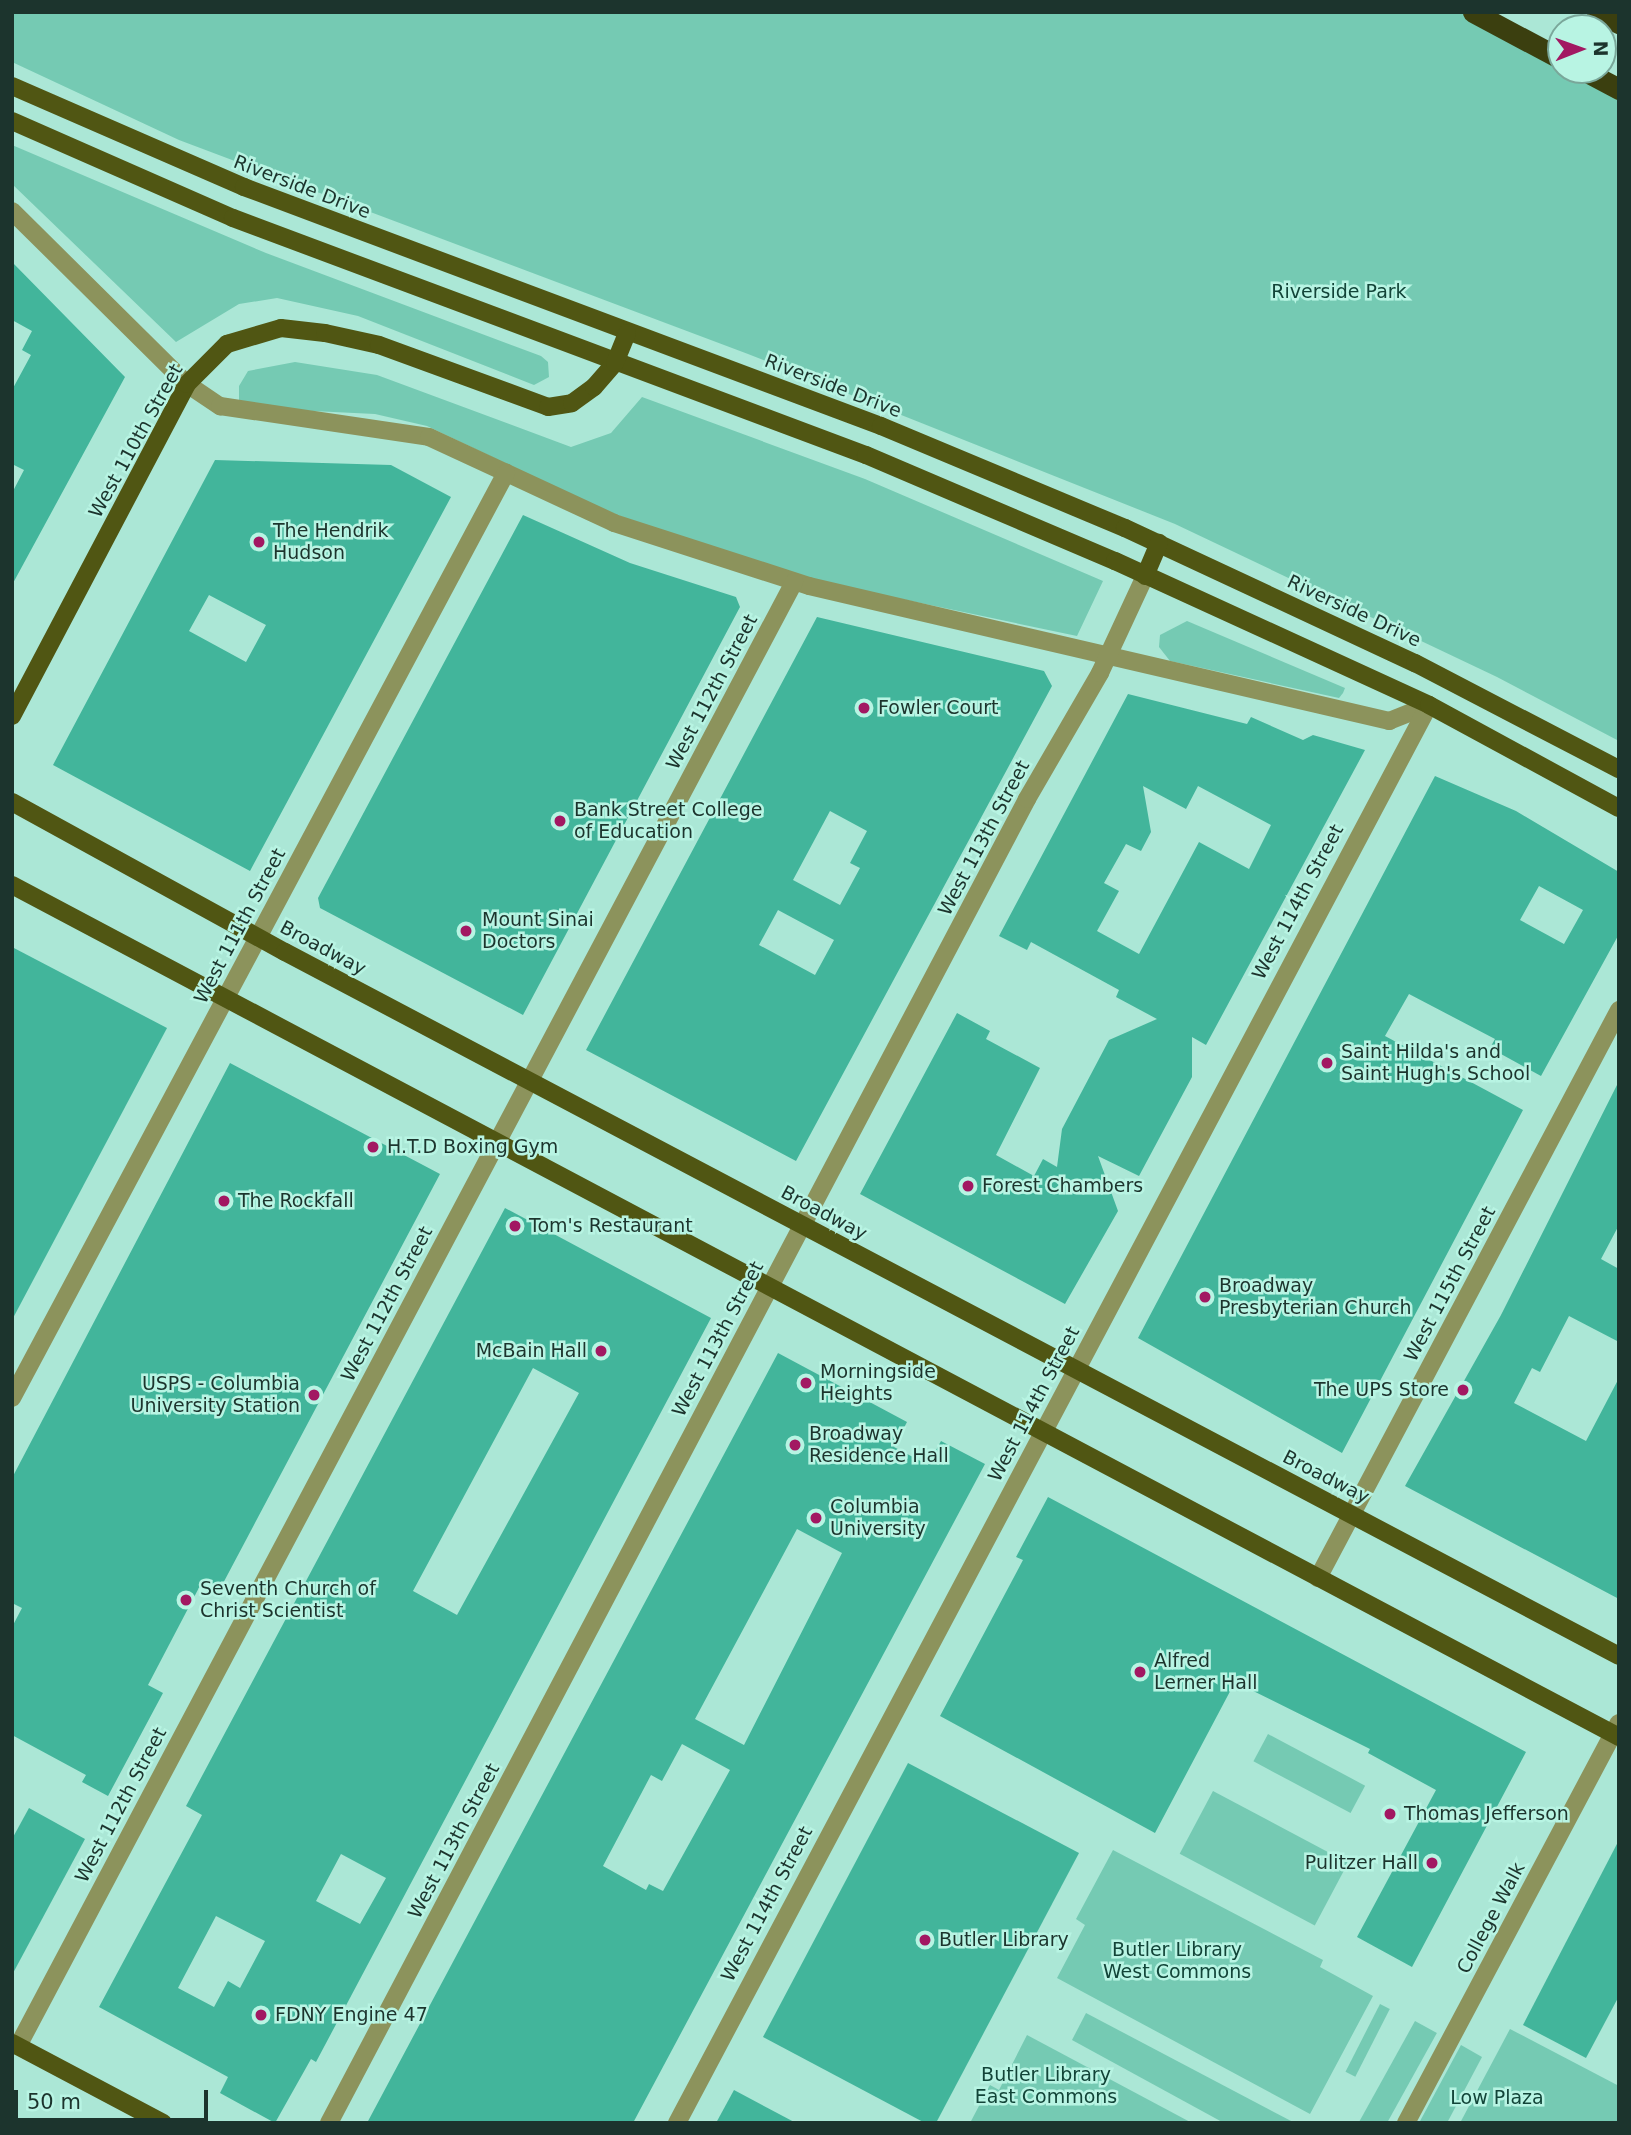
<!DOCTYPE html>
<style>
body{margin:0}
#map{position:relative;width:1631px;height:2135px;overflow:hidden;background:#abe7d6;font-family:"DejaVu Sans",sans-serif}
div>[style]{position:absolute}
.green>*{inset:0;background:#75cab3;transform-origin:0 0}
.building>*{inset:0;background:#42b59b}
.minor>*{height:18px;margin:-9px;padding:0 9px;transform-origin:9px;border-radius:9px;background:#8c935c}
.major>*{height:18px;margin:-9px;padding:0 9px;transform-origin:9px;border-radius:9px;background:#505613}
.highway>*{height:21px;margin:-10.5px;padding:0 10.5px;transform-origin:10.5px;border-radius:10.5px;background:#3b3f0f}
.dots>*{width:19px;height:19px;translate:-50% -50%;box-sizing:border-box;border:4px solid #b8f4e3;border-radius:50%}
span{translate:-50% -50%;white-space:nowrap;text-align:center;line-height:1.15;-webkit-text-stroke:5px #b8f4e3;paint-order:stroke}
.street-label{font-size:19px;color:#1c342d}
.park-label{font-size:19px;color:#124438}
.poi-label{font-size:19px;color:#1c342d}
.left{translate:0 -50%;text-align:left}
.right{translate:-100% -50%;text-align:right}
.frame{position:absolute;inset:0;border:14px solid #1c342d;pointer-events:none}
.north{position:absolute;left:1547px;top:14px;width:70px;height:70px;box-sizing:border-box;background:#b8f4e3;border:2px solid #7aa79a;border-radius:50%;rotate:89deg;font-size:19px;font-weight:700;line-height:28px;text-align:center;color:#1c342d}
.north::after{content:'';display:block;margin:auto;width:24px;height:32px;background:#a21862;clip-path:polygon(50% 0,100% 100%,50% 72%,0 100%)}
.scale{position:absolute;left:14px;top:2090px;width:194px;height:32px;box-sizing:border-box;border:4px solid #1c342d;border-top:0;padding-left:9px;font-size:21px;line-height:24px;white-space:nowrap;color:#1c342d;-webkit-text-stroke:5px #b8f4e3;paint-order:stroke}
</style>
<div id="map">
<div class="green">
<div style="clip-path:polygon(12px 12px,1473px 12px,1561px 59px,1561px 70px,1583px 70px,1619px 89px,1619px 741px,1497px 677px,1175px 524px,748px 354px,179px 140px,12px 62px)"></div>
<div style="clip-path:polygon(12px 145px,266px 253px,541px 356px,548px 362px,549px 377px,534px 385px,358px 316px,277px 298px,239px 304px,176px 342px,12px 184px)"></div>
<div style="clip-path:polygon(295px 362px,377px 375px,571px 447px,611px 433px,642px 397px,865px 479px,1103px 581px,1077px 636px,835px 585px,692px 544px,597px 507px,427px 426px,375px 414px,271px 409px,239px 401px,239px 386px,248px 371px)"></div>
<div style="clip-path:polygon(1187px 621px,1345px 688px,1343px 693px,1339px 698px,1170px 661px,1159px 647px,1160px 635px)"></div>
<div style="left:1268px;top:1734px;width:110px;height:31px;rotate:28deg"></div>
<div style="left:1213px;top:1791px;width:153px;height:71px;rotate:28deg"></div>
<div style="clip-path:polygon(1113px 1850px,1323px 1960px,1320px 1967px,1373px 1996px,1310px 2114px,1057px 1978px,1085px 1925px,1076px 1919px)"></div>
<div style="left:1380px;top:2004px;width:11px;height:76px;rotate:27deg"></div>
<div style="clip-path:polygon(1086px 2013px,1293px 2122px,1224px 2123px,1072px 2040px)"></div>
<div style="left:1415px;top:2021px;width:25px;height:116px;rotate:29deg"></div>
<div style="clip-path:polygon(1510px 2029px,1619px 2086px,1619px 2123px,1460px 2123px)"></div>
<div style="clip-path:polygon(1027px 2035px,1192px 2123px,970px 2123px,990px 2085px,999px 2090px)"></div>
<div style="clip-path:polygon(1461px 2045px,1482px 2057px,1447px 2123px,1419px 2123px)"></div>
</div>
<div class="building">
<div style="clip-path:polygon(12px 262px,125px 377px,12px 585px,12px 493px,24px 470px,12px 464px,12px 390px,31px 355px,22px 350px,32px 331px,12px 320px)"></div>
<div style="clip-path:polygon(evenodd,215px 460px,391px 465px,451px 497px,250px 871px,53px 765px,215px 460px,209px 595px,266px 625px,246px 662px,189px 631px,209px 595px)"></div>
<div style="clip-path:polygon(523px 515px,630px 563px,736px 597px,740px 607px,523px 1015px,320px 908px,318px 898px)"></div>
<div style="clip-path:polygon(evenodd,817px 617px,1044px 671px,1052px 686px,796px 1161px,586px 1050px,817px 617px,830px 811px,867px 831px,850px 863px,860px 868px,840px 905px,793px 880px,830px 811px,817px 617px,778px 910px,834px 940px,815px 975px,759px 945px,778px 910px)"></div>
<div style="clip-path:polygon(evenodd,1128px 694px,1247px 724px,1251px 717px,1303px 740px,1313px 735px,1365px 750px,1206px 1045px,1192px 1037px,1192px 1077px,1139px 1176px,1098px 1156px,1118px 1211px,1065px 1304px,860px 1194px,957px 1013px,990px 1031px,986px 1039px,1040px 1068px,996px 1155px,1034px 1176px,1043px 1159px,1057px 1167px,1062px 1129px,1109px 1040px,1157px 1019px,1116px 997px,1119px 990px,1031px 942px,1027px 950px,999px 936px,1128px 694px,1143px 786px,1186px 809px,1198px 786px,1271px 825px,1249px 869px,1199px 842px,1139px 954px,1097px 931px,1119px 891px,1104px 883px,1126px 844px,1141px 851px,1151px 832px,1143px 786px)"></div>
<div style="clip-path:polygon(evenodd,1435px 776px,1516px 811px,1619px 872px,1619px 934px,1541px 1076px,1490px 1048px,1495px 1039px,1409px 994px,1385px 1036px,1523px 1110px,1342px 1453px,1138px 1338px,1435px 776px,1539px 886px,1583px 910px,1564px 944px,1520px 920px,1539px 886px)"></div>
<div style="clip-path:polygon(12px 947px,167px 1028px,12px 1320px)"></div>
<div style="clip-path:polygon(230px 1063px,440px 1174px,220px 1589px,203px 1580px,148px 1685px,163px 1693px,108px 1796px,82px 1782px,86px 1775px,12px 1735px,12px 1627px,22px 1608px,12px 1603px,12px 1478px)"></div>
<div style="clip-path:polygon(1619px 1081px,1619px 1225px,1601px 1259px,1619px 1269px,1619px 1342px,1569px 1316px,1540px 1372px,1532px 1368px,1514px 1403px,1586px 1441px,1619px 1378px,1619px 1599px,1405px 1486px,1501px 1315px)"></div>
<div style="clip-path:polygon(evenodd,505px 1208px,711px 1318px,316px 2062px,311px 2059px,275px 2123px,220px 2093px,228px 2077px,99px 2007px,202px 1815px,186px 1806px,505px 1208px,533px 1368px,579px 1393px,457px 1615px,413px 1591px,533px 1368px,505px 1208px,341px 1854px,386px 1878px,360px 1924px,316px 1901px,341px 1854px,505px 1208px,216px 1916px,265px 1941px,240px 1988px,228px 1981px,214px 2007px,178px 1988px,216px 1916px)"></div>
<div style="clip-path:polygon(evenodd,778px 1353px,907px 1422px,894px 1447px,928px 1465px,941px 1441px,985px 1464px,782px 1844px,633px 2123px,367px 2123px,778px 1353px,797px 1529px,842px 1553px,744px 1745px,695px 1719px,797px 1529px,778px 1353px,682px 1744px,730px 1770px,663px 1891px,649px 1884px,646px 1890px,603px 1866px,651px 1775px,662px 1781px,682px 1744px)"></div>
<div style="clip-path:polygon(1048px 1497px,1526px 1752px,1412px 1967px,1357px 1937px,1436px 1790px,1368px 1753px,1370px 1749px,1235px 1682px,1155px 1833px,940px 1716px,1023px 1560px,1016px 1557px)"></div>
<div style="clip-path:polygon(908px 1763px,1079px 1853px,936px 2123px,925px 2123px,763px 2037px)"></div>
<div style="clip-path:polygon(29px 1808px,85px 1839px,12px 1975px,12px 1839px)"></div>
<div style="clip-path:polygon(1619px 1840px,1619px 1996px,1586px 2058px,1523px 2025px)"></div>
<div style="clip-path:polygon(734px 2090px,796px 2123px,716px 2123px)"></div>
</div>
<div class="minor">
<div style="left:12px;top:211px;width:246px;rotate:44.7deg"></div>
<div style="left:187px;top:384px;width:40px;rotate:34deg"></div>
<div style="left:220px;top:406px;width:211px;rotate:8.4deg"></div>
<div style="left:429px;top:437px;width:204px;rotate:24.9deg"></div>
<div style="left:614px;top:523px;width:205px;rotate:17.9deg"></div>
<div style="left:809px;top:586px;width:596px;rotate:13.1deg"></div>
<div style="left:1389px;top:721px;width:43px;rotate:-21.8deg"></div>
<div style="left:12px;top:1398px;width:1049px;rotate:-61.9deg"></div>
<div style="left:1318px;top:1578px;width:643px;rotate:-62.08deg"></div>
<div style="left:18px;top:2046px;width:1657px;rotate:-62.07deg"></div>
<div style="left:329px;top:2123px;width:1497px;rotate:-62.2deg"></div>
<div style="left:1027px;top:799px;width:146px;rotate:-59.9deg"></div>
<div style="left:1100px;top:673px;width:107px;rotate:-65.1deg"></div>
<div style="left:677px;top:2123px;width:1605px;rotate:-62.06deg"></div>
<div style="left:1406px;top:2123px;width:453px;rotate:-62deg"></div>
</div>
<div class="major">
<div style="left:12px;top:86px;width:253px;rotate:23.5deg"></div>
<div style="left:244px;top:187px;width:680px;rotate:20.57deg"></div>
<div style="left:881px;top:426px;width:264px;rotate:22.7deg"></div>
<div style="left:1125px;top:528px;width:320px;rotate:25deg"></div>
<div style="left:1415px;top:663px;width:230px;rotate:27.5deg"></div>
<div style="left:12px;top:121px;width:241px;rotate:23.7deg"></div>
<div style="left:233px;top:218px;width:676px;rotate:20.53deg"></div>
<div style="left:866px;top:455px;width:271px;rotate:23.1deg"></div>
<div style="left:1115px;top:561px;width:345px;rotate:24.6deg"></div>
<div style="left:1429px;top:705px;width:216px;rotate:28.5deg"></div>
<div style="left:1145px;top:576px;width:36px;rotate:-67deg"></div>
<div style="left:12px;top:716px;width:375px;rotate:-62.2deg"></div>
<div style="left:187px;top:384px;width:57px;rotate:-45deg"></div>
<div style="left:227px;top:344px;width:56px;rotate:-16.5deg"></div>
<div style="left:281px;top:328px;width:44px;rotate:6.5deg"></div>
<div style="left:325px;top:333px;width:55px;rotate:12.5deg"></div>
<div style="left:379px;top:345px;width:180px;rotate:20.1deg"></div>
<div style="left:548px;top:407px;width:24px;rotate:-9deg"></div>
<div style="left:572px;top:403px;width:27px;rotate:-36deg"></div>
<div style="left:594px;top:387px;width:32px;rotate:-49deg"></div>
<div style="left:615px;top:363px;width:32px;rotate:-68deg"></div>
<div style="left:12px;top:802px;width:311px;rotate:28.8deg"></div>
<div style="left:285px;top:952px;width:1508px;rotate:27.82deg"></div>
<div style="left:12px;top:885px;width:1819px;rotate:27.93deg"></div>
<div style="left:12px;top:2043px;width:171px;rotate:27.9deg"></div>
</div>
<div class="highway">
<div style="left:1473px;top:12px;width:100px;rotate:28.1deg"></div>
<div style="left:1597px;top:12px;width:25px;rotate:27deg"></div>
<div style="left:1583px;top:70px;width:41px;rotate:27.8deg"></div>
</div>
<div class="dots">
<div style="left:259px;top:542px;background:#a21862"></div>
<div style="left:864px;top:708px;background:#a21862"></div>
<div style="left:560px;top:821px;background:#a21862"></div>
<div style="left:466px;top:931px;background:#a21862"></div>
<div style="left:1327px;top:1063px;background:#a21862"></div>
<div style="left:373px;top:1147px;background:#a21862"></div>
<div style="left:968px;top:1186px;background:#a21862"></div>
<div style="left:224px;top:1201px;background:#a21862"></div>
<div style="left:515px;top:1226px;background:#a21862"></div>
<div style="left:1205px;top:1297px;background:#a21862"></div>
<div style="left:601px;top:1351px;background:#a21862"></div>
<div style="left:806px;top:1383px;background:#a21862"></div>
<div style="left:1463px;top:1390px;background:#a21862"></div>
<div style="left:314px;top:1395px;background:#a21862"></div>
<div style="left:795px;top:1445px;background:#a21862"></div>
<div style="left:816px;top:1518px;background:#a21862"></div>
<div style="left:186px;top:1600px;background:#a21862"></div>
<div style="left:1140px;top:1672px;background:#a21862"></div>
<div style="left:1390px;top:1814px;background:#a21862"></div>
<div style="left:1432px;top:1863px;background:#a21862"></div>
<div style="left:925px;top:1940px;background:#a21862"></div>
<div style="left:261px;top:2015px;background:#a21862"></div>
</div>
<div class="street-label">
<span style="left:302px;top:187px;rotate:21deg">Riverside Drive</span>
<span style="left:833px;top:386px;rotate:21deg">Riverside Drive</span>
<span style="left:136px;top:441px;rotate:-61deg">West 110th Street</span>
<span style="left:1354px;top:611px;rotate:25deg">Riverside Drive</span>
<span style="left:712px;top:692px;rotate:-62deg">West 112th Street</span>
<span style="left:984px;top:838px;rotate:-62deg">West 113th Street</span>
<span style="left:1298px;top:902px;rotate:-62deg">West 114th Street</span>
<span style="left:240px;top:926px;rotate:-62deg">West 111th Street</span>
<span style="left:323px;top:948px;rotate:28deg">Broadway</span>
<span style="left:824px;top:1213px;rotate:28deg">Broadway</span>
<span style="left:1450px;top:1284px;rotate:-62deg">West 115th Street</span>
<span style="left:387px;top:1304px;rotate:-62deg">West 112th Street</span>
<span style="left:718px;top:1339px;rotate:-62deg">West 113th Street</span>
<span style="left:1034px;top:1404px;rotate:-62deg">West 114th Street</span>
<span style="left:1326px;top:1477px;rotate:27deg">Broadway</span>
<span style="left:121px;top:1805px;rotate:-62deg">West 112th Street</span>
<span style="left:454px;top:1841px;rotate:-62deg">West 113th Street</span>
<span style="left:767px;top:1904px;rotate:-62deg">West 114th Street</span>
<span style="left:1491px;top:1918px;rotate:-62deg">College Walk</span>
</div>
<div class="park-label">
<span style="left:1339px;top:292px">Riverside Park</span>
<span style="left:1177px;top:1961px">Butler Library<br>West Commons</span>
<span style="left:1046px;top:2086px">Butler Library<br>East Commons</span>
<span style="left:1497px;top:2098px">Low Plaza</span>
</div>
<div class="poi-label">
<span class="left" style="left:273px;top:542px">The Hendrik<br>Hudson</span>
<span class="left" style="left:878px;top:708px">Fowler Court</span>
<span class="left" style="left:574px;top:821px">Bank Street College<br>of Education</span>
<span class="left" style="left:482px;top:931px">Mount Sinai<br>Doctors</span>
<span class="left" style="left:1341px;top:1063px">Saint Hilda's and<br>Saint Hugh's School</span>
<span class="left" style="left:387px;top:1147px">H.T.D Boxing Gym</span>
<span class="left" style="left:982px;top:1186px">Forest Chambers</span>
<span class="left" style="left:238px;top:1201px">The Rockfall</span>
<span class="left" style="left:529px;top:1226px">Tom's Restaurant</span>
<span class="left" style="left:1219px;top:1297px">Broadway<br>Presbyterian Church</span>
<span class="right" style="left:587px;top:1351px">McBain Hall</span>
<span class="left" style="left:820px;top:1383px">Morningside<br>Heights</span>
<span class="right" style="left:300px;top:1395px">USPS - Columbia<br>University Station</span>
<span class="right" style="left:1449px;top:1390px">The UPS Store</span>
<span class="left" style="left:809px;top:1445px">Broadway<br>Residence Hall</span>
<span class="left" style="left:830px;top:1518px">Columbia<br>University</span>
<span class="left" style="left:200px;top:1600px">Seventh Church of<br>Christ Scientist</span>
<span class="left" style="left:1154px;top:1672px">Alfred<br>Lerner Hall</span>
<span class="left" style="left:1404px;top:1814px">Thomas Jefferson</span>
<span class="right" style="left:1418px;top:1863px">Pulitzer Hall</span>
<span class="left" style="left:939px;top:1940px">Butler Library</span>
<span class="left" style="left:275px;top:2015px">FDNY Engine 47</span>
</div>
<div class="frame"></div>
<div class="north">N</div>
<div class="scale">50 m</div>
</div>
